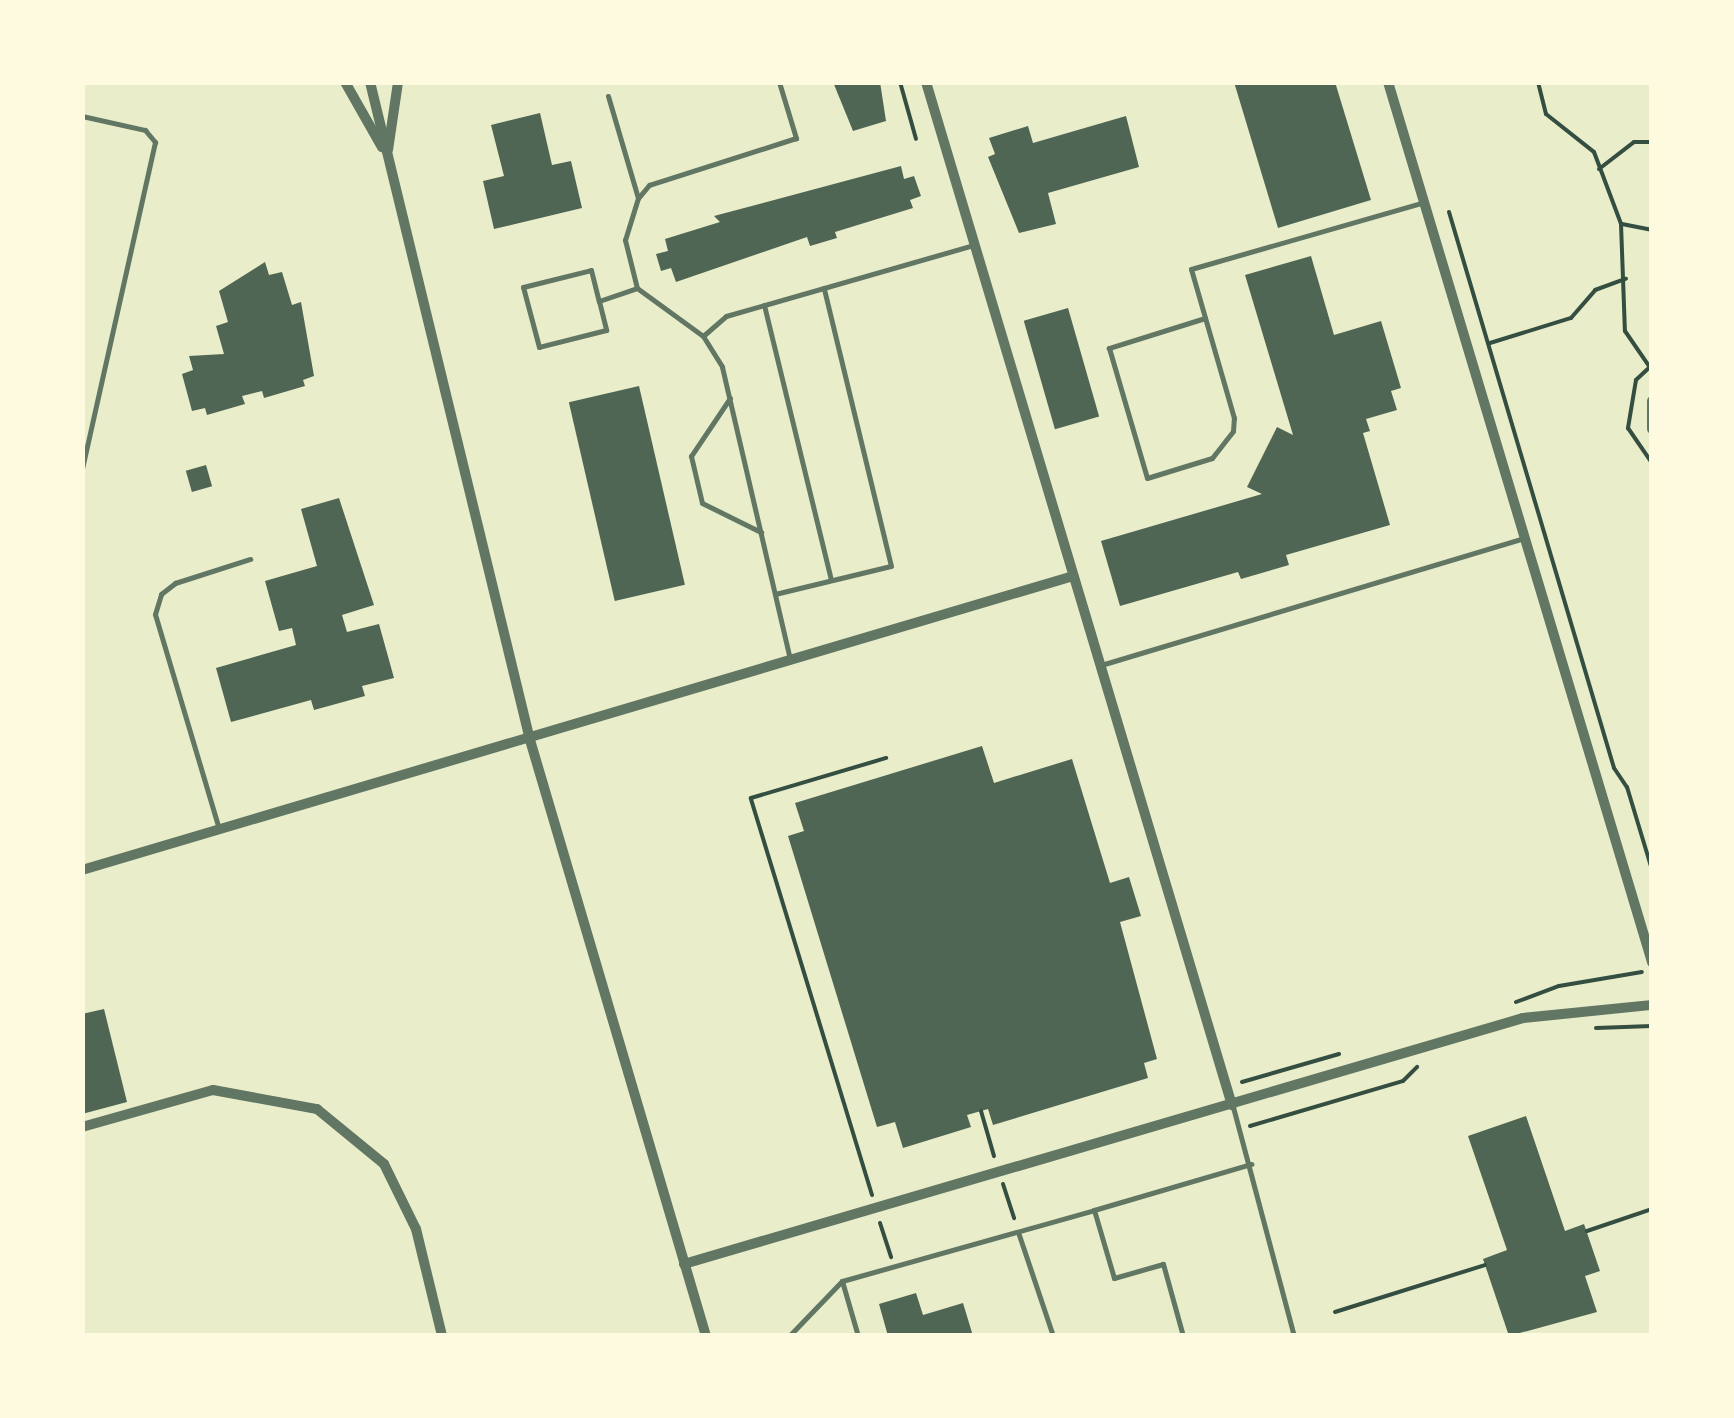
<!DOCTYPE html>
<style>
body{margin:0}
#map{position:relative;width:1734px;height:1418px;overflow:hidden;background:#e9edc9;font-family:Karla,sans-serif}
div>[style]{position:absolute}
.building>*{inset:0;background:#4f6655;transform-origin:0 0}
.path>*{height:4px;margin:-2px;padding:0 2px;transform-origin:2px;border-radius:2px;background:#344e41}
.service>*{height:5px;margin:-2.5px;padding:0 2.5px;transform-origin:2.5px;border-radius:2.5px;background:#617663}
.minor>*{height:10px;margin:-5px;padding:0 5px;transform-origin:5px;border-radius:5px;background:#617663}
span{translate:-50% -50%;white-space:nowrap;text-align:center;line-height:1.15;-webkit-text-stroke:8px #fefae0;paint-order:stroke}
.frame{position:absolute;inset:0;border:85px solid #fefae0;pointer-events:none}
</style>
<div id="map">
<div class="building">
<div style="clip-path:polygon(833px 82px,880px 82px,886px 121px,853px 131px)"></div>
<div style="clip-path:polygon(1234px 82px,1335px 82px,1371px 200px,1278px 228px)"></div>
<div style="clip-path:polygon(540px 113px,552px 165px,571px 161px,582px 208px,494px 229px,483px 181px,504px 176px,491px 125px)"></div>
<div style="clip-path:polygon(1126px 116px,1139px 167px,1048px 193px,1056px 224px,1019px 233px,988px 157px,995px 154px,989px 138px,1028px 126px,1033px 143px)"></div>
<div style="clip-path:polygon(901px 166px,904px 179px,914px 176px,921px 196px,910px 200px,913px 208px,835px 232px,837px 238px,810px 246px,807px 237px,676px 282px,671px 268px,661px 271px,656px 254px,668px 251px,665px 239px,720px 222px,714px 216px)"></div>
<div style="clip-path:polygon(1311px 256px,1334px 335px,1381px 321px,1401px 388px,1391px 391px,1397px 410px,1366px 419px,1370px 431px,1363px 433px,1390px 525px,1286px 555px,1289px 565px,1241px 579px,1238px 572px,1120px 606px,1101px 541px,1262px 494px,1247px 487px,1277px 427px,1293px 435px,1245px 275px)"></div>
<div style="clip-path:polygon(265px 262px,269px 275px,282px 272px,292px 305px,301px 302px,314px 376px,303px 380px,305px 386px,264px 398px,262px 391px,242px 396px,245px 404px,207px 415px,205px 408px,192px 411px,182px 374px,193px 370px,189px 356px,224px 354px,216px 326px,228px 322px,219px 291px)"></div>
<div style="left:1068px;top:308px;width:113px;height:46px;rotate:74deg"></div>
<div style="left:639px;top:386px;width:204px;height:72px;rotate:77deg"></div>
<div style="left:206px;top:465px;width:22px;height:21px;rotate:74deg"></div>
<div style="clip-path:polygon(339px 498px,374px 605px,342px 615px,347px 632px,379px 624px,394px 678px,362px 686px,365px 696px,314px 710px,311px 700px,231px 722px,216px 668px,296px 645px,292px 628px,279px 631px,265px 581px,317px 566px,301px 509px)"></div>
<div style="clip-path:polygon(982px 746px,994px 783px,1072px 759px,1110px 883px,1129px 877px,1141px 916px,1120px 922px,1157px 1059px,1144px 1063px,1148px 1078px,993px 1125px,988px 1109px,967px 1115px,971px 1127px,903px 1148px,895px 1122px,877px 1127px,788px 836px,804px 831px,795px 803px)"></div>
<div style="clip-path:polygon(104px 1009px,127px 1102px,82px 1114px,82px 1014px)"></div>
<div style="clip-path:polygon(1526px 1116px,1565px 1231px,1584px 1224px,1600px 1271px,1585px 1276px,1597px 1312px,1509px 1336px,1483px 1259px,1507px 1250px,1468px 1136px)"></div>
<div style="clip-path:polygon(916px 1293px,923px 1315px,963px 1303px,973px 1336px,888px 1336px,879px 1304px)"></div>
</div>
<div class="path">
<div style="left:900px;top:82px;width:59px;rotate:74.3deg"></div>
<div style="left:1538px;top:82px;width:33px;rotate:76deg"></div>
<div style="left:1546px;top:114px;width:61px;rotate:38.4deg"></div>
<div style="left:1594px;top:152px;width:77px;rotate:69.4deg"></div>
<div style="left:1621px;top:224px;width:107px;rotate:87.9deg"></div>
<div style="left:1625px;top:331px;width:42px;rotate:55.6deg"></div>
<div style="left:1599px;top:169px;width:44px;rotate:-37.6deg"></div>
<div style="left:1634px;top:142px;width:18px"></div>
<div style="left:1449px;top:212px;width:580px;rotate:73.47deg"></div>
<div style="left:1614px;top:768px;width:23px;rotate:56deg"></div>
<div style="left:1627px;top:787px;width:87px;rotate:73.2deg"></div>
<div style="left:1622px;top:224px;width:31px;rotate:11deg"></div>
<div style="left:1490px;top:343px;width:85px;rotate:-17.2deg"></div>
<div style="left:1571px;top:318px;width:37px;rotate:-49deg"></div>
<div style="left:1595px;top:290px;width:33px;rotate:-20deg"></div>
<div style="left:1652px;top:365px;width:22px;rotate:137deg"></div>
<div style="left:1636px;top:380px;width:49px;rotate:99.5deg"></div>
<div style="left:1628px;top:428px;width:42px;rotate:55.6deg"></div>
<div style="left:1516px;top:1002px;width:46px;rotate:-20.4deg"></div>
<div style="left:1559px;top:986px;width:84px;rotate:-9.6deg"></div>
<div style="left:1596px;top:1028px;width:56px;rotate:-2deg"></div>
<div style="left:1242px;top:1082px;width:101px;rotate:-16.1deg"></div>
<div style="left:981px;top:1111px;width:47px;rotate:73.9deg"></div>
<div style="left:1250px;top:1126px;width:159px;rotate:-16.4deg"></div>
<div style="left:1403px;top:1081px;width:20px;rotate:-45deg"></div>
<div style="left:1003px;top:1184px;width:36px;rotate:72deg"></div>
<div style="left:872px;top:1195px;width:415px;rotate:-107deg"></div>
<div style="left:751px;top:798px;width:141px;rotate:-16.5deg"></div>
<div style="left:880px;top:1223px;width:36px;rotate:72deg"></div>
<div style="left:1587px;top:1231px;width:69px;rotate:-18.7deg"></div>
<div style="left:1335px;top:1312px;width:157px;rotate:-17.4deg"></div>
</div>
<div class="service">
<div style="left:779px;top:82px;width:59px;rotate:73.1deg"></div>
<div style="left:796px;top:138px;width:154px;rotate:162.3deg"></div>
<div style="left:649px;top:185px;width:17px;rotate:130deg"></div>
<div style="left:638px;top:198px;width:44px;rotate:107.2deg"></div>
<div style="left:625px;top:240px;width:49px;rotate:76deg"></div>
<div style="left:637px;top:288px;width:82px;rotate:36deg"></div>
<div style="left:703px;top:336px;width:36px;rotate:58deg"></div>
<div style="left:722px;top:367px;width:300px;rotate:76.9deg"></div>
<div style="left:608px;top:96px;width:106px;rotate:73.6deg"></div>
<div style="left:82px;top:116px;width:65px;rotate:12.5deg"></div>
<div style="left:145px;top:130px;width:16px;rotate:50deg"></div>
<div style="left:155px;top:142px;width:335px;rotate:102.6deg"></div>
<div style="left:599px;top:301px;width:30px;rotate:76deg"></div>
<div style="left:606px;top:330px;width:69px;rotate:165.8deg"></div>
<div style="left:539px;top:347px;width:62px;rotate:-104.9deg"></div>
<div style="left:523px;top:287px;width:70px;rotate:-14deg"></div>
<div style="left:591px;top:270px;width:32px;rotate:76deg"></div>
<div style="left:599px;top:301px;width:40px;rotate:-18.9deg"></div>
<div style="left:764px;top:305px;width:282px;rotate:76.3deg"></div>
<div style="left:1205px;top:318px;width:101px;rotate:162.6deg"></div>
<div style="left:1109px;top:348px;width:135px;rotate:73.7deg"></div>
<div style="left:1147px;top:478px;width:68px;rotate:-17.1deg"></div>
<div style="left:1212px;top:458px;width:34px;rotate:-52deg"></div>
<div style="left:1233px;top:431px;width:13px;rotate:-86deg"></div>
<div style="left:1234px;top:418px;width:155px;rotate:-106.1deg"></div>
<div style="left:1191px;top:269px;width:239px;rotate:-16deg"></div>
<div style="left:703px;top:336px;width:30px;rotate:-41deg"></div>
<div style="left:726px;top:316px;width:257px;rotate:-16deg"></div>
<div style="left:730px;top:398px;width:70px;rotate:123.9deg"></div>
<div style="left:691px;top:456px;width:48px;rotate:76.8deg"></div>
<div style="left:702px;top:503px;width:66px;rotate:26.2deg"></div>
<div style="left:775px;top:594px;width:119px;rotate:-13.6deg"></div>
<div style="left:891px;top:566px;width:286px;rotate:-103.6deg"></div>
<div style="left:1101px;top:665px;width:443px;rotate:-16.7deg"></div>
<div style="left:219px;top:829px;width:224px;rotate:-106.6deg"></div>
<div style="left:155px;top:614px;width:21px;rotate:-73deg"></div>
<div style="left:161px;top:594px;width:18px;rotate:-38deg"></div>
<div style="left:175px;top:583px;width:79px;rotate:-17.7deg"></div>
<div style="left:1233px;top:1107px;width:237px;rotate:75.1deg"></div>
<div style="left:1018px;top:1232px;width:110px;rotate:71.4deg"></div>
<div style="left:842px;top:1281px;width:57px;rotate:73.8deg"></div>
<div style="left:789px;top:1336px;width:76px;rotate:-46.1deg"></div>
<div style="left:842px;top:1281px;width:262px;rotate:-15.7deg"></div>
<div style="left:1183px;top:1336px;width:75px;rotate:-105.5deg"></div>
<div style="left:1163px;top:1264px;width:51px;rotate:164.1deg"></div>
<div style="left:1114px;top:1278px;width:71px;rotate:-106.4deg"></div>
<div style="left:1094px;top:1210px;width:164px;rotate:-16.3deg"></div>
</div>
<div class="minor">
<div style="left:345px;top:82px;width:75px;rotate:60.4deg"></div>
<div style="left:370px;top:82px;width:677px;rotate:76.33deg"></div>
<div style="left:530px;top:740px;width:621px;rotate:73.55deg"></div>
<div style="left:926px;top:82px;width:1068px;rotate:73.35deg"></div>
<div style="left:1388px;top:82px;width:919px;rotate:73.3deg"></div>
<div style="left:388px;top:150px;width:69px;rotate:-81.6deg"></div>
<div style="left:1652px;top:401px;width:28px;rotate:90deg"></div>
<div style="left:82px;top:870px;width:1034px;rotate:-16.52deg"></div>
<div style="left:82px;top:1127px;width:136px;rotate:-15.8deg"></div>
<div style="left:213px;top:1090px;width:106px;rotate:10.4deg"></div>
<div style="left:317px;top:1109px;width:87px;rotate:39.4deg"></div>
<div style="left:384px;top:1164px;width:72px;rotate:63.8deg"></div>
<div style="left:416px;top:1229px;width:110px;rotate:76.3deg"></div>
<div style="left:684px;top:1264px;width:874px;rotate:-16.34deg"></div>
<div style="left:1523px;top:1018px;width:130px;rotate:-5.8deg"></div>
</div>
<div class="frame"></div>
</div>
